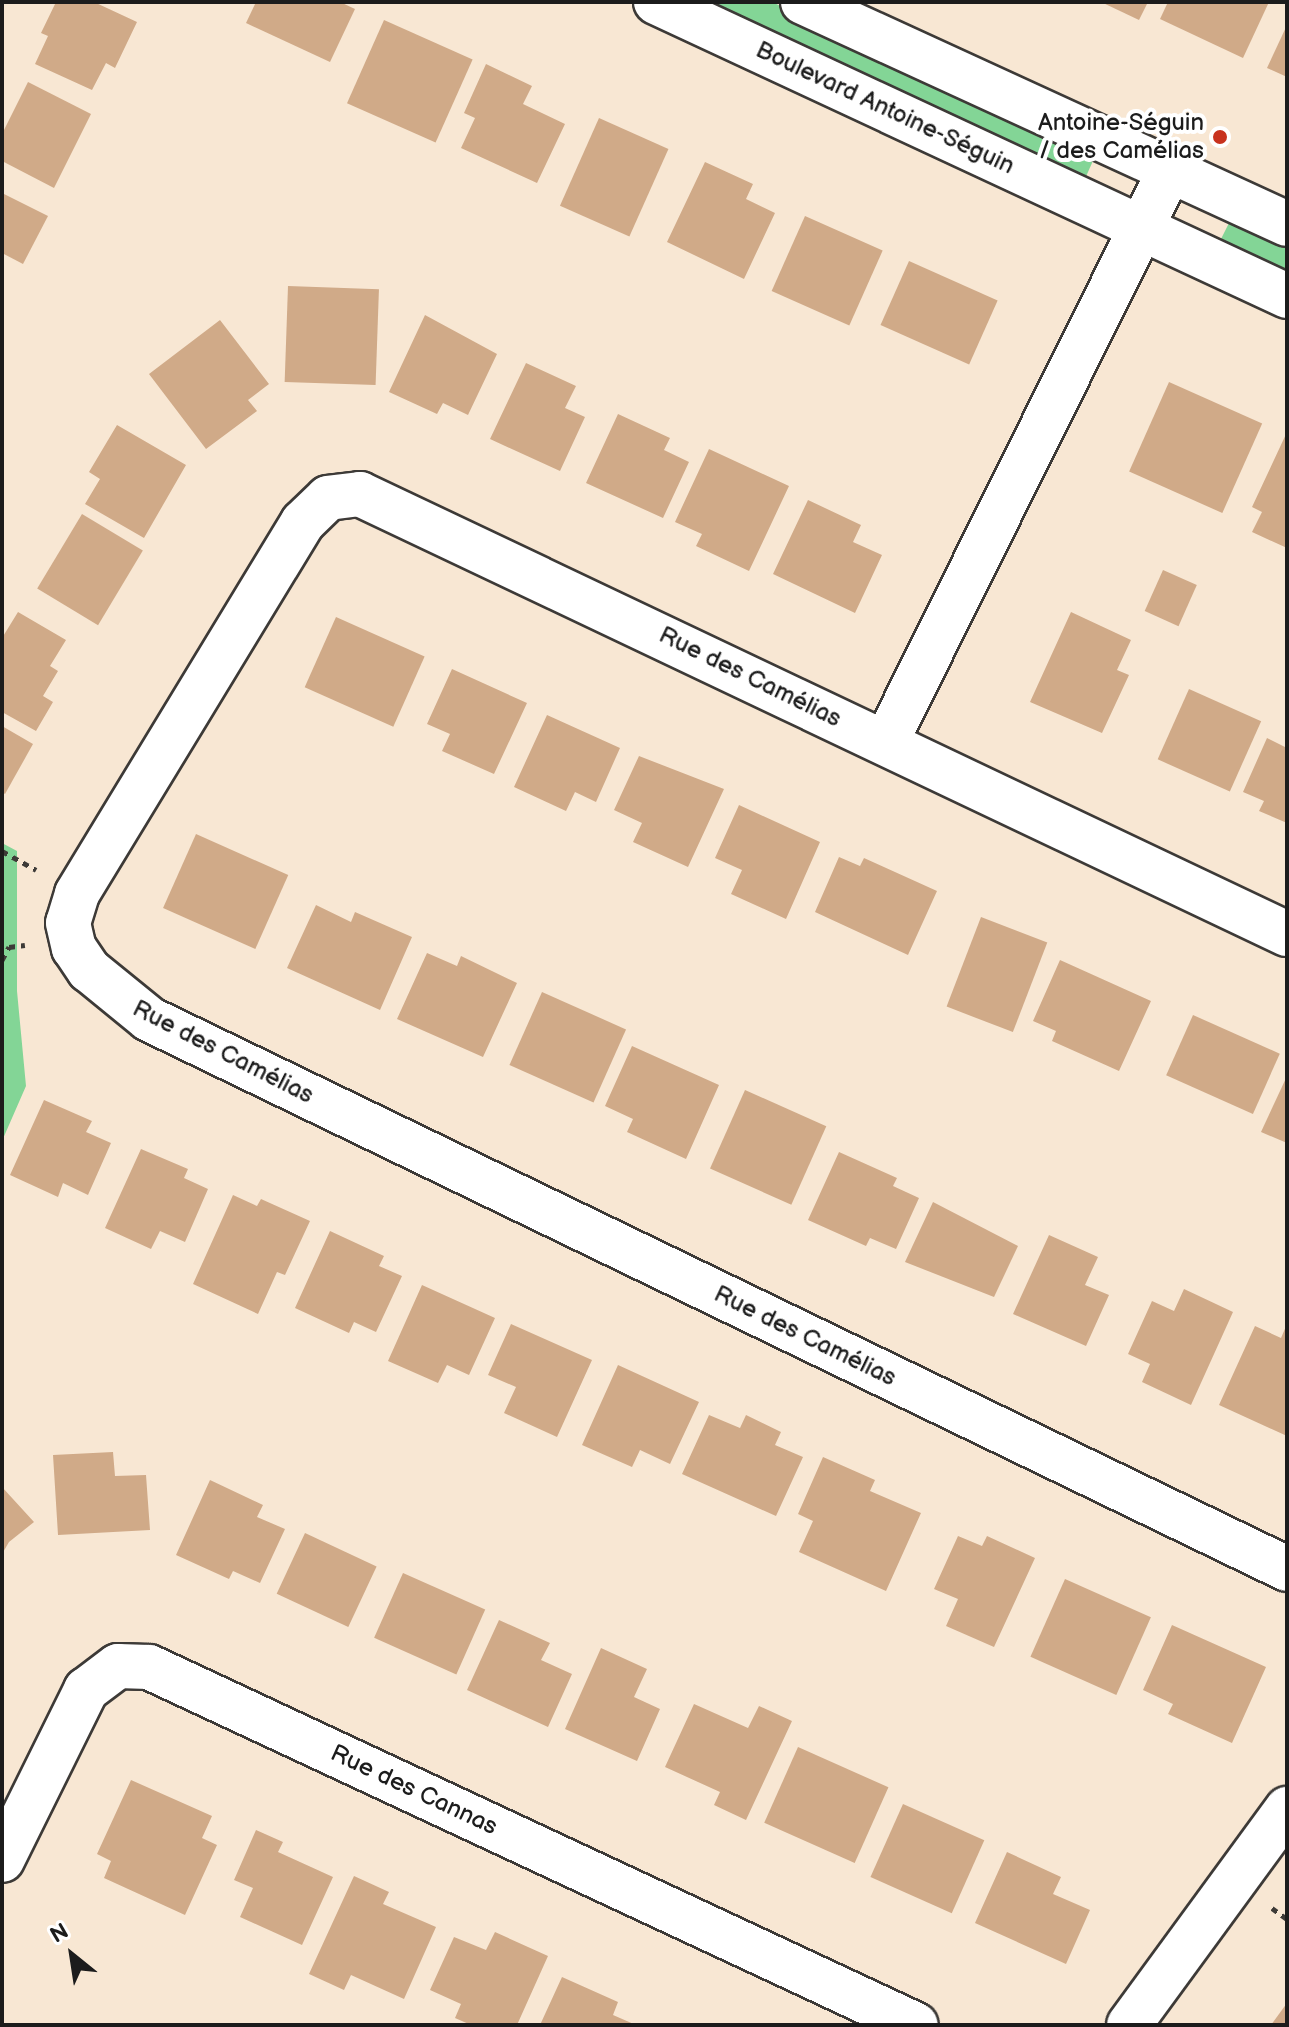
<!DOCTYPE html>
<meta charset="utf-8">
<style>
body{margin:0}
#map{position:relative;width:1289px;height:2027px;overflow:hidden;background:#f8e7d3;font-family:"Balsamiq Sans",sans-serif}
div>[style]{position:absolute}
.green>*{inset:0;background:#83d596}
.building>*{inset:0;background:#d0aa88;transform-origin:0 0}
.path>*{height:5px;margin-top:-2.5px;transform-origin:0;background:repeating-linear-gradient(90deg,#3d3a37 0 6px,transparent 0 12px)}
.roads{filter:drop-shadow(2px 0 #3d3a37) drop-shadow(-2px 0 #3d3a37) drop-shadow(0 2px #3d3a37) drop-shadow(0 -2px #3d3a37)}
.street>*{height:44px;margin:-22px;padding:0 22px;transform-origin:22px;border-radius:22px;background:#fff}
.secondary>*{height:44px;margin:-22px;padding:0 22px;transform-origin:22px;border-radius:22px;background:#fff}
.dots>*{width:22px;height:22px;translate:-50% -50%;box-sizing:border-box;border:4px solid #fff;border-radius:50%}
span{translate:-50% -50%;white-space:nowrap;text-align:center;line-height:1.15;-webkit-text-stroke:8px #fff;paint-order:stroke}
.street-label{font-size:24px;color:#1c1c1c}
.poi-label{font-size:24px;color:#1c1c1c}
.right{translate:-100% -50%;text-align:right}
.frame{position:absolute;inset:0;border:4px solid #1c1c1c;pointer-events:none}
.north{position:absolute;left:32px;top:1915px;width:80px;height:80px;-webkit-text-stroke:6px #fff;paint-order:stroke;rotate:330deg;font-size:22px;font-weight:700;line-height:32px;text-align:center;color:#1c1c1c}
.north::after{content:'';display:block;margin:auto;width:28px;height:36px;background:#1c1c1c;clip-path:polygon(50% 0,100% 100%,50% 72%,0 100%)}
</style>
<div id="map">
<div class="green">
<div style="clip-path:polygon(705px 2px,772px 2px,1096px 154px,1084px 181px)"></div>
<div style="clip-path:polygon(1232px 217px,1287px 242px,1287px 275px,1219px 243px)"></div>
<div style="clip-path:polygon(2px 843px,17px 851px,17px 991px,26px 1086px,2px 1141px)"></div>
</div>
<div class="building">
<div style="clip-path:polygon(56px 2px,94px 2px,137px 22px,115px 68px,106px 63px,92px 90px,35px 64px,48px 36px,41px 33px)"></div>
<div style="clip-path:polygon(256px 2px,340px 2px,355px 9px,330px 62px,246px 23px)"></div>
<div style="clip-path:polygon(1101px 2px,1148px 2px,1139px 20px)"></div>
<div style="clip-path:polygon(1168px 2px,1269px 2px,1243px 58px,1160px 19px)"></div>
<div style="left:384px;top:20px;width:97px;height:91px;rotate:24deg"></div>
<div style="clip-path:polygon(1287px 25px,1287px 77px,1267px 68px)"></div>
<div style="clip-path:polygon(486px 64px,532px 86px,523px 104px,565px 124px,537px 183px,461px 148px,475px 118px,464px 113px)"></div>
<div style="clip-path:polygon(28px 82px,91px 114px,54px 188px,2px 161px,2px 134px)"></div>
<div style="left:599px;top:118px;width:76px;height:96px;rotate:24deg"></div>
<div style="clip-path:polygon(705px 162px,753px 184px,746px 199px,775px 213px,744px 279px,667px 242px)"></div>
<div style="clip-path:polygon(2px 193px,48px 216px,23px 264px,2px 253px)"></div>
<div style="left:805px;top:216px;width:85px;height:82px;rotate:24deg"></div>
<div style="left:909px;top:261px;width:97px;height:70px;rotate:24deg"></div>
<div style="left:288px;top:286px;width:91px;height:96px;rotate:2deg"></div>
<div style="clip-path:polygon(425px 315px,497px 354px,468px 415px,443px 403px,437px 414px,389px 392px)"></div>
<div style="clip-path:polygon(220px 320px,269px 384px,248px 400px,257px 411px,206px 449px,149px 374px)"></div>
<div style="clip-path:polygon(526px 363px,576px 386px,565px 408px,585px 417px,560px 471px,490px 439px)"></div>
<div style="left:1169px;top:382px;width:102px;height:98px;rotate:24deg"></div>
<div style="clip-path:polygon(618px 414px,670px 438px,664px 450px,689px 462px,663px 518px,586px 483px)"></div>
<div style="clip-path:polygon(117px 425px,186px 465px,144px 538px,85px 504px,100px 479px,89px 472px)"></div>
<div style="clip-path:polygon(1287px 432px,1287px 548px,1252px 532px,1262px 512px,1252px 507px)"></div>
<div style="clip-path:polygon(709px 449px,789px 486px,749px 571px,696px 546px,702px 534px,675px 522px)"></div>
<div style="clip-path:polygon(808px 500px,861px 525px,853px 542px,882px 555px,855px 613px,773px 574px)"></div>
<div style="left:82px;top:514px;width:71px;height:87px;rotate:31deg"></div>
<div style="left:1163px;top:570px;width:37px;height:45px;rotate:24deg"></div>
<div style="clip-path:polygon(18px 612px,66px 640px,50px 666px,58px 671px,43px 696px,53px 702px,36px 731px,2px 712px,2px 638px)"></div>
<div style="clip-path:polygon(1071px 612px,1131px 640px,1117px 670px,1129px 675px,1102px 733px,1030px 702px)"></div>
<div style="left:336px;top:617px;width:97px;height:77px;rotate:24deg"></div>
<div style="clip-path:polygon(452px 669px,527px 703px,494px 774px,442px 751px,450px 734px,427px 724px)"></div>
<div style="left:1189px;top:689px;width:79px;height:77px;rotate:24deg"></div>
<div style="clip-path:polygon(547px 715px,620px 748px,596px 802px,575px 792px,566px 811px,514px 787px)"></div>
<div style="clip-path:polygon(2px 726px,33px 744px,5px 794px,2px 792px)"></div>
<div style="clip-path:polygon(1267px 738px,1287px 748px,1287px 823px,1259px 811px,1264px 801px,1243px 792px)"></div>
<div style="clip-path:polygon(639px 756px,724px 789px,688px 867px,633px 842px,642px 823px,614px 810px)"></div>
<div style="clip-path:polygon(739px 805px,820px 842px,786px 919px,731px 894px,742px 870px,715px 858px)"></div>
<div style="left:196px;top:834px;width:101px;height:81px;rotate:24deg"></div>
<div style="clip-path:polygon(839px 857px,860px 866px,864px 858px,937px 891px,908px 955px,815px 912px)"></div>
<div style="clip-path:polygon(316px 905px,351px 922px,355px 912px,412px 937px,380px 1010px,287px 968px)"></div>
<div style="left:981px;top:917px;width:71px;height:96px;rotate:21deg"></div>
<div style="clip-path:polygon(427px 953px,457px 966px,461px 956px,517px 983px,483px 1057px,397px 1019px)"></div>
<div style="clip-path:polygon(1060px 960px,1151px 1001px,1119px 1071px,1052px 1041px,1056px 1031px,1033px 1021px)"></div>
<div style="left:542px;top:992px;width:92px;height:80px;rotate:24deg"></div>
<div style="left:1193px;top:1015px;width:95px;height:66px;rotate:24deg"></div>
<div style="clip-path:polygon(632px 1046px,719px 1085px,686px 1159px,627px 1132px,633px 1119px,605px 1106px)"></div>
<div style="clip-path:polygon(1287px 1076px,1287px 1143px,1261px 1132px)"></div>
<div style="left:745px;top:1090px;width:89px;height:86px;rotate:24deg"></div>
<div style="clip-path:polygon(44px 1100px,92px 1121px,86px 1132px,111px 1143px,88px 1195px,63px 1183px,58px 1197px,10px 1175px)"></div>
<div style="clip-path:polygon(141px 1149px,188px 1169px,184px 1178px,208px 1189px,185px 1242px,160px 1231px,151px 1249px,105px 1228px)"></div>
<div style="clip-path:polygon(839px 1152px,897px 1178px,893px 1186px,919px 1198px,896px 1249px,870px 1238px,866px 1246px,808px 1220px)"></div>
<div style="clip-path:polygon(233px 1195px,257px 1206px,261px 1199px,310px 1221px,285px 1275px,277px 1272px,258px 1314px,193px 1284px)"></div>
<div style="clip-path:polygon(933px 1202px,1018px 1246px,994px 1297px,905px 1262px)"></div>
<div style="clip-path:polygon(330px 1231px,384px 1256px,379px 1266px,402px 1276px,376px 1332px,354px 1322px,349px 1333px,295px 1308px)"></div>
<div style="clip-path:polygon(1049px 1235px,1098px 1257px,1085px 1285px,1109px 1295px,1086px 1346px,1013px 1314px)"></div>
<div style="clip-path:polygon(422px 1285px,495px 1318px,469px 1375px,447px 1365px,438px 1383px,388px 1361px)"></div>
<div style="clip-path:polygon(1184px 1289px,1233px 1312px,1191px 1405px,1142px 1382px,1150px 1364px,1128px 1354px,1152px 1301px,1174px 1311px)"></div>
<div style="clip-path:polygon(511px 1324px,592px 1360px,557px 1437px,504px 1413px,516px 1387px,488px 1375px)"></div>
<div style="clip-path:polygon(1287px 1324px,1287px 1436px,1219px 1405px,1255px 1326px,1281px 1338px)"></div>
<div style="clip-path:polygon(618px 1365px,699px 1402px,670px 1464px,640px 1450px,632px 1467px,582px 1445px)"></div>
<div style="clip-path:polygon(709px 1415px,740px 1428px,746px 1415px,781px 1432px,775px 1445px,803px 1457px,776px 1516px,682px 1474px)"></div>
<div style="clip-path:polygon(113px 1452px,115px 1476px,146px 1475px,150px 1530px,58px 1535px,53px 1455px)"></div>
<div style="clip-path:polygon(823px 1457px,875px 1480px,870px 1491px,921px 1513px,886px 1591px,799px 1552px,813px 1521px,798px 1514px)"></div>
<div style="clip-path:polygon(210px 1480px,263px 1505px,257px 1517px,285px 1529px,260px 1583px,233px 1571px,229px 1579px,176px 1555px)"></div>
<div style="clip-path:polygon(2px 1487px,34px 1522px,9px 1542px,2px 1554px)"></div>
<div style="left:305px;top:1533px;width:79px;height:67px;rotate:25deg"></div>
<div style="clip-path:polygon(958px 1536px,982px 1546px,987px 1536px,1035px 1558px,994px 1647px,946px 1626px,958px 1599px,934px 1589px)"></div>
<div style="left:403px;top:1573px;width:90px;height:71px;rotate:24deg"></div>
<div style="left:1065px;top:1579px;width:94px;height:85px;rotate:24deg"></div>
<div style="clip-path:polygon(499px 1620px,550px 1643px,541px 1660px,572px 1674px,548px 1727px,467px 1690px)"></div>
<div style="clip-path:polygon(1172px 1625px,1266px 1667px,1232px 1743px,1168px 1714px,1173px 1704px,1143px 1690px)"></div>
<div style="clip-path:polygon(601px 1648px,647px 1669px,634px 1697px,660px 1709px,637px 1761px,565px 1729px)"></div>
<div style="clip-path:polygon(694px 1704px,748px 1728px,759px 1706px,792px 1721px,746px 1820px,714px 1805px,720px 1792px,665px 1767px)"></div>
<div style="left:798px;top:1747px;width:99px;height:83px;rotate:24deg"></div>
<div style="clip-path:polygon(131px 1780px,212px 1816px,202px 1838px,217px 1845px,185px 1915px,104px 1878px,111px 1861px,97px 1854px)"></div>
<div style="left:903px;top:1804px;width:89px;height:80px;rotate:24deg"></div>
<div style="clip-path:polygon(256px 1830px,283px 1842px,278px 1852px,333px 1877px,302px 1945px,240px 1917px,253px 1888px,234px 1880px)"></div>
<div style="clip-path:polygon(1007px 1852px,1061px 1877px,1053px 1894px,1090px 1910px,1066px 1964px,975px 1923px)"></div>
<div style="clip-path:polygon(354px 1876px,389px 1892px,383px 1904px,436px 1927px,404px 1999px,351px 1975px,344px 1990px,309px 1974px)"></div>
<div style="clip-path:polygon(495px 1932px,548px 1956px,517px 2025px,471px 2025px,455px 2018px,461px 2004px,430px 1990px,454px 1937px,486px 1950px)"></div>
<div style="clip-path:polygon(562px 1977px,618px 2002px,613px 2015px,636px 2025px,540px 2025px)"></div>
<div style="clip-path:polygon(1287px 2003px,1287px 2025px,1271px 2025px)"></div>
</div>
<div class="path">
<div style="left:2px;top:851px;width:39px;rotate:29deg"></div>
<div style="left:2px;top:960px;width:15px;rotate:-62deg"></div>
<div style="left:9px;top:947px;width:16px;rotate:-7deg"></div>
<div style="left:1272px;top:1908px;width:19px;rotate:36deg"></div>
</div>
<div class="roads">
<div class="street">
<div style="left:886px;top:742px;width:639px;rotate:-63.6deg"></div>
<div style="left:1287px;top:934px;width:1026px;rotate:-154.61deg"></div>
<div style="left:360px;top:494px;width:32px;rotate:173deg"></div>
<div style="left:328px;top:498px;width:35px;rotate:136deg"></div>
<div style="left:303px;top:522px;width:435px;rotate:121.3deg"></div>
<div style="left:77px;top:894px;width:30px;rotate:107deg"></div>
<div style="left:68px;top:923px;width:26px;rotate:77deg"></div>
<div style="left:74px;top:948px;width:27px;rotate:56deg"></div>
<div style="left:89px;top:970px;width:77px;rotate:39.2deg"></div>
<div style="left:149px;top:1019px;width:1264px;rotate:25.79deg"></div>
<div style="left:2px;top:1860px;width:190px;rotate:-63.7deg"></div>
<div style="left:86px;top:1690px;width:40px;rotate:-37deg"></div>
<div style="left:118px;top:1666px;width:31px;rotate:2deg"></div>
<div style="left:149px;top:1667px;width:846px;rotate:25.02deg"></div>
<div style="left:1129px;top:2025px;width:268px;rotate:-53.8deg"></div>
</div>
<div class="secondary">
<div style="left:656px;top:2px;width:696px;rotate:24.98deg"></div>
<div style="left:803px;top:2px;width:532px;rotate:24.64deg"></div>
</div>
</div>
<div class="dots">
<div style="left:1220px;top:137px;background:#c8321e"></div>
</div>
<div class="street-label">
<span style="left:885px;top:108px;rotate:25deg">Boulevard Antoine-Séguin</span>
<span style="left:750px;top:677px;rotate:26deg">Rue des Camélias</span>
<span style="left:223px;top:1052px;rotate:27deg">Rue des Camélias</span>
<span style="left:805px;top:1336px;rotate:26deg">Rue des Camélias</span>
<span style="left:414px;top:1790px;rotate:25deg">Rue des Cannas</span>
</div>
<div class="poi-label">
<span class="right" style="left:1204px;top:137px">Antoine-Séguin<br>/ des Camélias</span>
</div>
<div class="frame"></div>
<div class="north">N</div>
</div>
